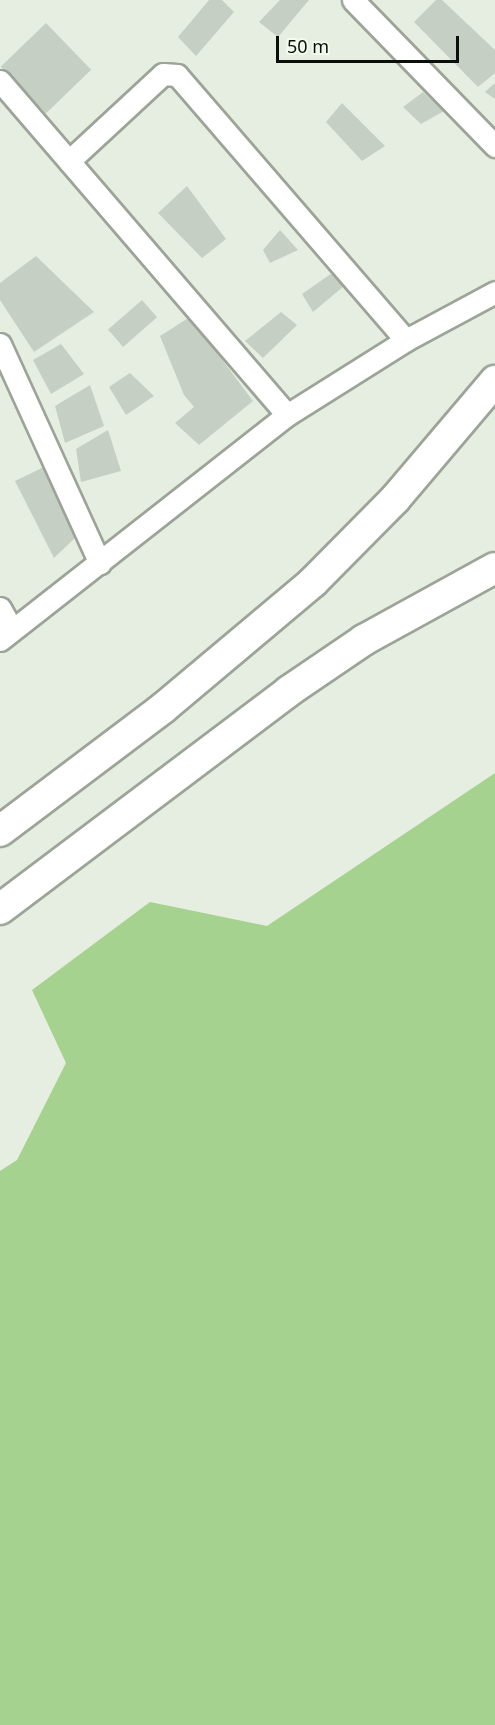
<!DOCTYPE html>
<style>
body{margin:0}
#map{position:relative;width:495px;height:1725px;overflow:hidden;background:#e5eee1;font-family:"Noto Sans",sans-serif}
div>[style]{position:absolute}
.water>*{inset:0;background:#a5d28f}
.building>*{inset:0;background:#c6cfc3;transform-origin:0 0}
.roads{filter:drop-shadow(2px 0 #9ca498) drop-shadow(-2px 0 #9ca498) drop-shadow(0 2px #9ca498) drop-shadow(0 -2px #9ca498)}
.street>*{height:21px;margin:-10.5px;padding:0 10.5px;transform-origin:10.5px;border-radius:10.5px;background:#fff}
.secondary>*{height:30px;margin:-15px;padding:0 15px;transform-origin:15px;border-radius:15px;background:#fff}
span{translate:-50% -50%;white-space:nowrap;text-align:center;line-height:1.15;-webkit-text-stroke:4.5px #f2fbee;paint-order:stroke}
.scale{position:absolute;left:276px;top:36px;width:183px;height:27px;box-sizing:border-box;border:3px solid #0b0e0a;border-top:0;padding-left:8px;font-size:18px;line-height:21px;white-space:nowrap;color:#0b0e0a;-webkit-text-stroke:4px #f2fbee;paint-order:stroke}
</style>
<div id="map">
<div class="water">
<div style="clip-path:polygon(495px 773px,495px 1725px,0 1725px,0 1171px,17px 1160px,66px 1063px,32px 990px,150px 902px,267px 926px)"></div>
</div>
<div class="building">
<div style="clip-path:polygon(209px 0,222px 0,234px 12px,196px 56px,178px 37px)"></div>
<div style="clip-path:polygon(280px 0,309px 0,278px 37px,259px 22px)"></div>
<div style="clip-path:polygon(436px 0,442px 0,495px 50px,495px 73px,478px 87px,414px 22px)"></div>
<div style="left:46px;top:23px;width:65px;height:63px;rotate:46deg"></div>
<div style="clip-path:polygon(495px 83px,495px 99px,485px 92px)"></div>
<div style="clip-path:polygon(423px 92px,444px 111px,421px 124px,403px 107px)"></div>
<div style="clip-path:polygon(342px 103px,385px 146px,362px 161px,326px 122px)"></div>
<div style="clip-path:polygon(187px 186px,226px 239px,202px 258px,158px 213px)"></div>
<div style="clip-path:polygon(280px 230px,298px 250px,270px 263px,263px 250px)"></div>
<div style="clip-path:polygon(36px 256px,94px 312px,34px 352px,0 300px,0 283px)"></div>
<div style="clip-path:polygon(335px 271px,344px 286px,313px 312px,302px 294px)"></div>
<div style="left:142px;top:300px;width:23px;height:45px;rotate:49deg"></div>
<div style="clip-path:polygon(281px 312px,297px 325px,263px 358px,245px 341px)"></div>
<div style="clip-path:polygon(190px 317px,253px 401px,199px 445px,175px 423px,194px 407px,184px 395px,160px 336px)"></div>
<div style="clip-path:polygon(61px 344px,84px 374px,51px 394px,33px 360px)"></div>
<div style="clip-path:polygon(130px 373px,154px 396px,126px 415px,109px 387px)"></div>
<div style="clip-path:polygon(90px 385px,104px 426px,65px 443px,55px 406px)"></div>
<div style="clip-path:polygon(108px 430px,121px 471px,81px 482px,76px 449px)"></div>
<div style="clip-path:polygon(46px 466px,78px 535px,54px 558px,15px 481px)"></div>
</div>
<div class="roads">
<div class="street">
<div style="left:353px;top:0;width:204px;rotate:45.8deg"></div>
<div style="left:0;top:81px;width:440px;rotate:49.3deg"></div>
<div style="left:69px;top:161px;width:128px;rotate:-42.8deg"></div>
<div style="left:163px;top:74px;width:14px;rotate:4deg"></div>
<div style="left:177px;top:75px;width:350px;rotate:49.2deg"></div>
<div style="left:0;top:344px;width:241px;rotate:65.5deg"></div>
<div style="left:0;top:608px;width:25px;rotate:61deg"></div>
<div style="left:0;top:640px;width:365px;rotate:-38.1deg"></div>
<div style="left:287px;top:415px;width:141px;rotate:-32.2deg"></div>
<div style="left:406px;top:340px;width:101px;rotate:-28.3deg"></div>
</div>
<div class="secondary">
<div style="left:0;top:831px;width:204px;rotate:-37deg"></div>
<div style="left:163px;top:708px;width:196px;rotate:-40deg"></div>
<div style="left:313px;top:582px;width:117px;rotate:-45.3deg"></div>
<div style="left:395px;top:499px;width:155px;rotate:-49.7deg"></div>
<div style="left:0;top:909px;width:362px;rotate:-37deg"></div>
<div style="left:289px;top:691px;width:91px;rotate:-34.2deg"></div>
<div style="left:364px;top:640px;width:149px;rotate:-28.8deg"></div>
</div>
</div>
<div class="scale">50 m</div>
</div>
